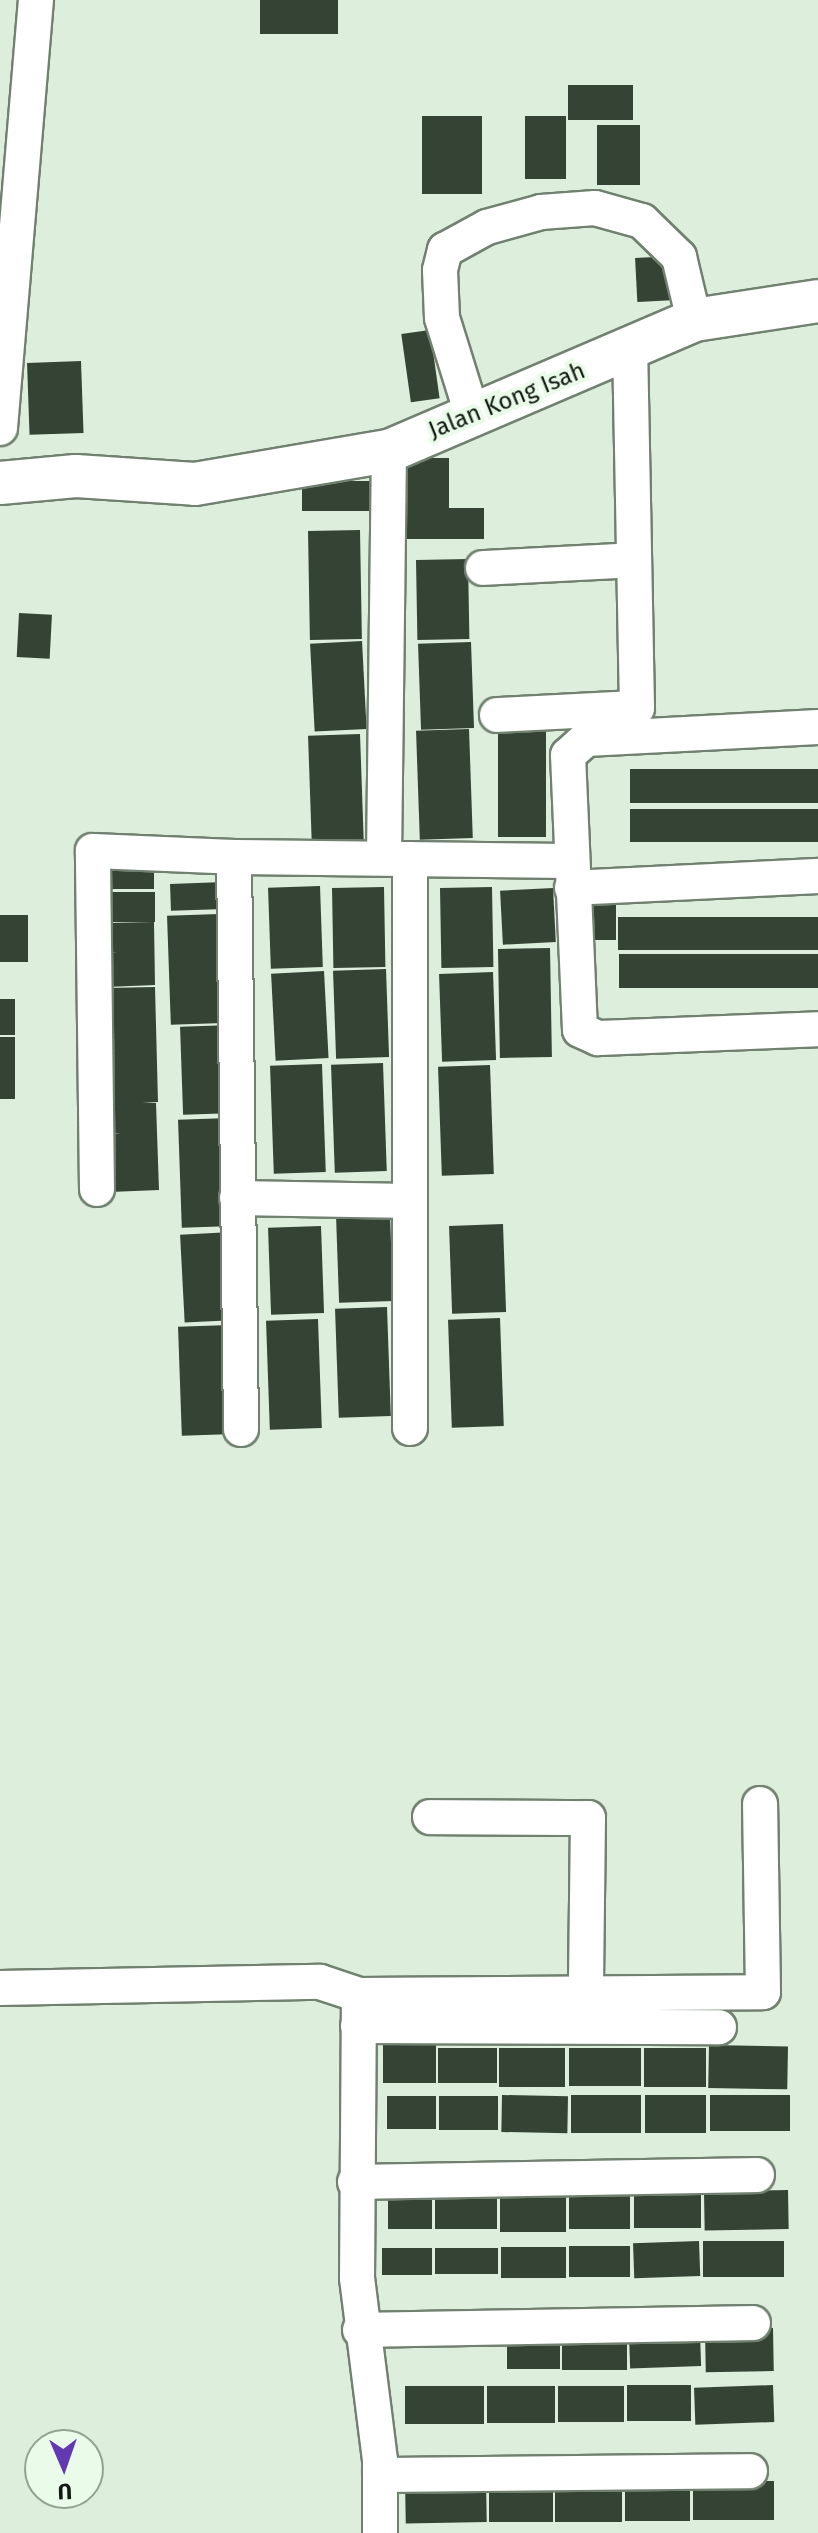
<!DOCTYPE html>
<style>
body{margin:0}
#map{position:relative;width:818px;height:2533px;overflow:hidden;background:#ddeedc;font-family:"Fira Sans",sans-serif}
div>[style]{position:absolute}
.building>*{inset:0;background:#354334;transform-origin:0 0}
.roads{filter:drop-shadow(2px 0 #718170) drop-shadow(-2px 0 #718170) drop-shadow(0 2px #718170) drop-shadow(0 -2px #718170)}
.minor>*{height:34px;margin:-17px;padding:0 17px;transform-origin:17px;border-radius:17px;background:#fff}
.tertiary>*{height:42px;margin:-21px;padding:0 21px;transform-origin:21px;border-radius:21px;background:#fff}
span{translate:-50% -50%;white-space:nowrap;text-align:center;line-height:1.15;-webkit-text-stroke:8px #eafce9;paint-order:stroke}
.street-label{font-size:24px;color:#121812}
.north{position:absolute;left:24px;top:2429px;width:80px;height:80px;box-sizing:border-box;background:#eafce9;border:2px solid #94a193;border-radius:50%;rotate:178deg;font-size:22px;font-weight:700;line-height:32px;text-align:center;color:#121812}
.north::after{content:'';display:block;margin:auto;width:28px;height:36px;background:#6339b1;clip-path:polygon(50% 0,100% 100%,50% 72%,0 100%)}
</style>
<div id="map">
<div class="building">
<div style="left:260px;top:0;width:78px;height:34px"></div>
<div style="left:568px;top:85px;width:65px;height:35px"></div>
<div style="left:422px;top:116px;width:60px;height:78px"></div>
<div style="left:525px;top:116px;width:41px;height:63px"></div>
<div style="left:597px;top:125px;width:43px;height:60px"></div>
<div style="left:674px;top:256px;width:44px;height:39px;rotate:87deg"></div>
<div style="left:430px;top:330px;width:69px;height:29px;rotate:82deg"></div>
<div style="left:81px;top:361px;width:72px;height:54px;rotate:88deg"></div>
<div style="clip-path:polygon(403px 458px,449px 458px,449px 508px,484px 508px,484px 539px,404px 539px)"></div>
<div style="left:382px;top:481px;width:30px;height:80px;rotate:90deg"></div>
<div style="left:360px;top:530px;width:109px;height:52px;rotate:89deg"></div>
<div style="left:468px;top:559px;width:80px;height:52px;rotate:89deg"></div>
<div style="left:19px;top:613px;width:33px;height:44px;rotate:3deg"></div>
<div style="left:362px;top:641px;width:88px;height:52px;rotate:87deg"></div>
<div style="left:471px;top:642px;width:86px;height:53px;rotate:88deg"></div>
<div style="left:469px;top:729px;width:109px;height:53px;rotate:88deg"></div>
<div style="left:546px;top:731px;width:106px;height:48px;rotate:90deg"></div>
<div style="left:360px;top:734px;width:109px;height:52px;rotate:88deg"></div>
<div style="left:818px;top:769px;width:34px;height:188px;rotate:90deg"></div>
<div style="left:818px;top:809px;width:33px;height:188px;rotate:90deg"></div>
<div style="left:154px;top:856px;width:33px;height:50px;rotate:90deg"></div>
<div style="left:224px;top:882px;width:27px;height:54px;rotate:88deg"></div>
<div style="left:320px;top:886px;width:81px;height:52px;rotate:88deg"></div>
<div style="left:384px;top:887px;width:80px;height:52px;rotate:89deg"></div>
<div style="left:492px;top:887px;width:80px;height:52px;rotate:89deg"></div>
<div style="left:553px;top:888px;width:54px;height:53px;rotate:87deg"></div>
<div style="left:589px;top:890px;width:27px;height:50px"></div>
<div style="left:104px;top:892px;width:51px;height:30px"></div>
<div style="left:219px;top:914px;width:109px;height:52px;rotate:88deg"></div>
<div style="left:0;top:915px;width:28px;height:47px"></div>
<div style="left:818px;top:917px;width:33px;height:200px;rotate:90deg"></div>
<div style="clip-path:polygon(154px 922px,155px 985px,106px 987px,105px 953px,117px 952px,105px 952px,105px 923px)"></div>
<div style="left:550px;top:948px;width:109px;height:52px;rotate:89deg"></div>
<div style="left:818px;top:954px;width:34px;height:199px;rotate:90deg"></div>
<div style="left:386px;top:969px;width:88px;height:53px;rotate:88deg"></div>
<div style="left:324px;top:971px;width:87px;height:53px;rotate:87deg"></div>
<div style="left:493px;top:972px;width:88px;height:54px;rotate:88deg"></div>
<div style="clip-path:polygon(155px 987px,158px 1102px,142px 1103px,156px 1103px,159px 1190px,110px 1192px,109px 1134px,121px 1133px,109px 1133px,106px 988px)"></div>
<div style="left:0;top:999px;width:15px;height:36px"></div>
<div style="left:233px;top:1025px;width:88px;height:53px;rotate:88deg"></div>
<div style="left:0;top:1037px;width:15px;height:62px"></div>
<div style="left:383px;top:1063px;width:108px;height:52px;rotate:88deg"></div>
<div style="left:322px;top:1064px;width:108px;height:52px;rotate:88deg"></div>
<div style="left:490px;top:1065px;width:109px;height:52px;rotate:88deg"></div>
<div style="left:230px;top:1118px;width:108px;height:52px;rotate:88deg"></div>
<div style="left:390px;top:1214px;width:87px;height:54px;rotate:88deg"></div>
<div style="left:503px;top:1224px;width:88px;height:54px;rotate:88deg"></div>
<div style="left:321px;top:1226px;width:87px;height:53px;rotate:88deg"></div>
<div style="left:232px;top:1232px;width:88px;height:52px;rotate:87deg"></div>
<div style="left:387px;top:1307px;width:109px;height:52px;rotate:88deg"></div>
<div style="left:500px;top:1318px;width:108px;height:52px;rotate:88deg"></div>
<div style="left:318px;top:1319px;width:109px;height:52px;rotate:88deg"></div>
<div style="left:230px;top:1325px;width:109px;height:52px;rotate:88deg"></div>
<div style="left:383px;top:2045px;width:53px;height:38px"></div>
<div style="left:709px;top:2045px;width:79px;height:43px;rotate:1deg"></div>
<div style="left:497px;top:2048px;width:35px;height:59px;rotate:90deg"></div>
<div style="left:499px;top:2048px;width:66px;height:39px"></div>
<div style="left:569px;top:2048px;width:72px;height:38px"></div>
<div style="left:644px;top:2048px;width:62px;height:39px"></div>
<div style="left:502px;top:2095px;width:66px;height:37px;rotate:1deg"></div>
<div style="left:571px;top:2095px;width:70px;height:38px"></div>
<div style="left:645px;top:2095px;width:61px;height:38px"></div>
<div style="left:710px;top:2095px;width:80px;height:36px"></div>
<div style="left:387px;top:2096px;width:49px;height:33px"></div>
<div style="left:439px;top:2096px;width:59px;height:34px"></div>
<div style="left:432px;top:2190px;width:39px;height:44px;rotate:90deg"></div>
<div style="left:788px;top:2190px;width:39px;height:84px;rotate:89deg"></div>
<div style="left:701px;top:2191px;width:37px;height:67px;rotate:90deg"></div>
<div style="left:500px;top:2192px;width:66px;height:40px"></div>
<div style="left:569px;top:2192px;width:61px;height:37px"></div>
<div style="left:435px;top:2193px;width:62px;height:36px"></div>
<div style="left:699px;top:2241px;width:35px;height:66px;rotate:88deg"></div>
<div style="left:703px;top:2241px;width:81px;height:36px"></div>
<div style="left:630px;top:2246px;width:31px;height:61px;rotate:90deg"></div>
<div style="left:501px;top:2247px;width:65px;height:31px"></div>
<div style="left:432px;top:2248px;width:27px;height:50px;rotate:90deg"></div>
<div style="left:435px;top:2248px;width:63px;height:26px"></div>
<div style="left:773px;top:2328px;width:43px;height:68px;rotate:89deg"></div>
<div style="left:700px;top:2334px;width:32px;height:71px;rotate:88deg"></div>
<div style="left:562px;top:2335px;width:65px;height:35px"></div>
<div style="left:507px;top:2336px;width:53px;height:33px"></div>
<div style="left:691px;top:2385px;width:36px;height:64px;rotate:90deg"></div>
<div style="left:773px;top:2385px;width:37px;height:79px;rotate:88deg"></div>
<div style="left:484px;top:2386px;width:38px;height:79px;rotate:90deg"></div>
<div style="left:487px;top:2386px;width:68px;height:37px"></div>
<div style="left:558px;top:2386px;width:66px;height:36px"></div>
<div style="left:555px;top:2478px;width:67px;height:44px"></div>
<div style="left:625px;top:2478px;width:65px;height:43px"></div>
<div style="left:486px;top:2479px;width:43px;height:81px;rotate:89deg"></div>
<div style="left:489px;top:2479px;width:64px;height:43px"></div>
<div style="left:774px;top:2481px;width:39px;height:81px;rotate:90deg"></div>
</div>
<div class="roads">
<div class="minor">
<div style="left:471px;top:411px;width:97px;rotate:-107.3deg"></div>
<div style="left:442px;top:318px;width:48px;rotate:-92.4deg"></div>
<div style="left:440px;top:270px;width:21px;rotate:-76deg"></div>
<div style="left:445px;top:250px;width:48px;rotate:-28.7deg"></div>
<div style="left:487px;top:227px;width:56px;rotate:-15.5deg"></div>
<div style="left:541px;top:212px;width:54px;rotate:-4.2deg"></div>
<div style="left:595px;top:208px;width:49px;rotate:15.5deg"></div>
<div style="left:642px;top:221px;width:52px;rotate:44.2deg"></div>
<div style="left:679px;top:257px;width:65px;rotate:76.6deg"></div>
<div style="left:0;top:428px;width:430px;rotate:-85.2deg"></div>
<div style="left:483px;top:568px;width:151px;rotate:-3deg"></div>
<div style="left:497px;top:715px;width:140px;rotate:-2.9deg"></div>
<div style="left:637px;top:708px;width:358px;rotate:-91.1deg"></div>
<div style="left:818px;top:727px;width:232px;rotate:177deg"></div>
<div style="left:586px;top:739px;width:24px;rotate:138deg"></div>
<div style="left:568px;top:755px;width:275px;rotate:87.5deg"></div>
<div style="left:580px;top:1030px;width:20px;rotate:24deg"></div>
<div style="left:598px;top:1038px;width:220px;rotate:-2.3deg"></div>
<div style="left:384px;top:858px;width:407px;rotate:-89.3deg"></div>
<div style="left:572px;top:888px;width:246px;rotate:-2.8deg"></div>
<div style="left:97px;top:1189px;width:338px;rotate:-90.7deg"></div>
<div style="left:93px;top:851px;width:141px;rotate:2.4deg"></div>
<div style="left:237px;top:1198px;width:172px;rotate:1deg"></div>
<div style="left:410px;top:1428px;width:569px;rotate:-90deg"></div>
<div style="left:241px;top:1429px;width:572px;rotate:-90.7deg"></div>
<div style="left:234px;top:857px;width:337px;rotate:0.7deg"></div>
<div style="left:430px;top:1817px;width:158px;rotate:0.4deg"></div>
<div style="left:588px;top:1818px;width:175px;rotate:90.7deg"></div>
<div style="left:0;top:1988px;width:320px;rotate:-1.1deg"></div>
<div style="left:320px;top:1982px;width:41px;rotate:18.4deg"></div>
<div style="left:359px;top:1995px;width:283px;rotate:90.4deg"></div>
<div style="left:357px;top:2278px;width:184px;rotate:82.8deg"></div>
<div style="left:380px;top:2461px;width:72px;rotate:90deg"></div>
<div style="left:359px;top:1995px;width:404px;rotate:-0.4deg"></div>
<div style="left:763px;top:1992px;width:188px;rotate:-90.9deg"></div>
<div style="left:358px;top:2026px;width:361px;rotate:0.2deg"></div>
<div style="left:355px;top:2182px;width:402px;rotate:-1deg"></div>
<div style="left:360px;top:2330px;width:393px;rotate:-1deg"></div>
<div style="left:380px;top:2475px;width:370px;rotate:-0.6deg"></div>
</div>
<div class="tertiary">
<div style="left:0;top:483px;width:76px;rotate:-5.3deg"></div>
<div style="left:76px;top:476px;width:119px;rotate:3.8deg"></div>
<div style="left:195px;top:484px;width:197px;rotate:-9.7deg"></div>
<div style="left:389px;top:451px;width:332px;rotate:-23.2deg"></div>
<div style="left:694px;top:320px;width:125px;rotate:-8.7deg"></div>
</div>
</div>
<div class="street-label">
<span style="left:507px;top:401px;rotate:-22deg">Jalan Kong Isah</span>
</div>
<div class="north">U</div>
</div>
